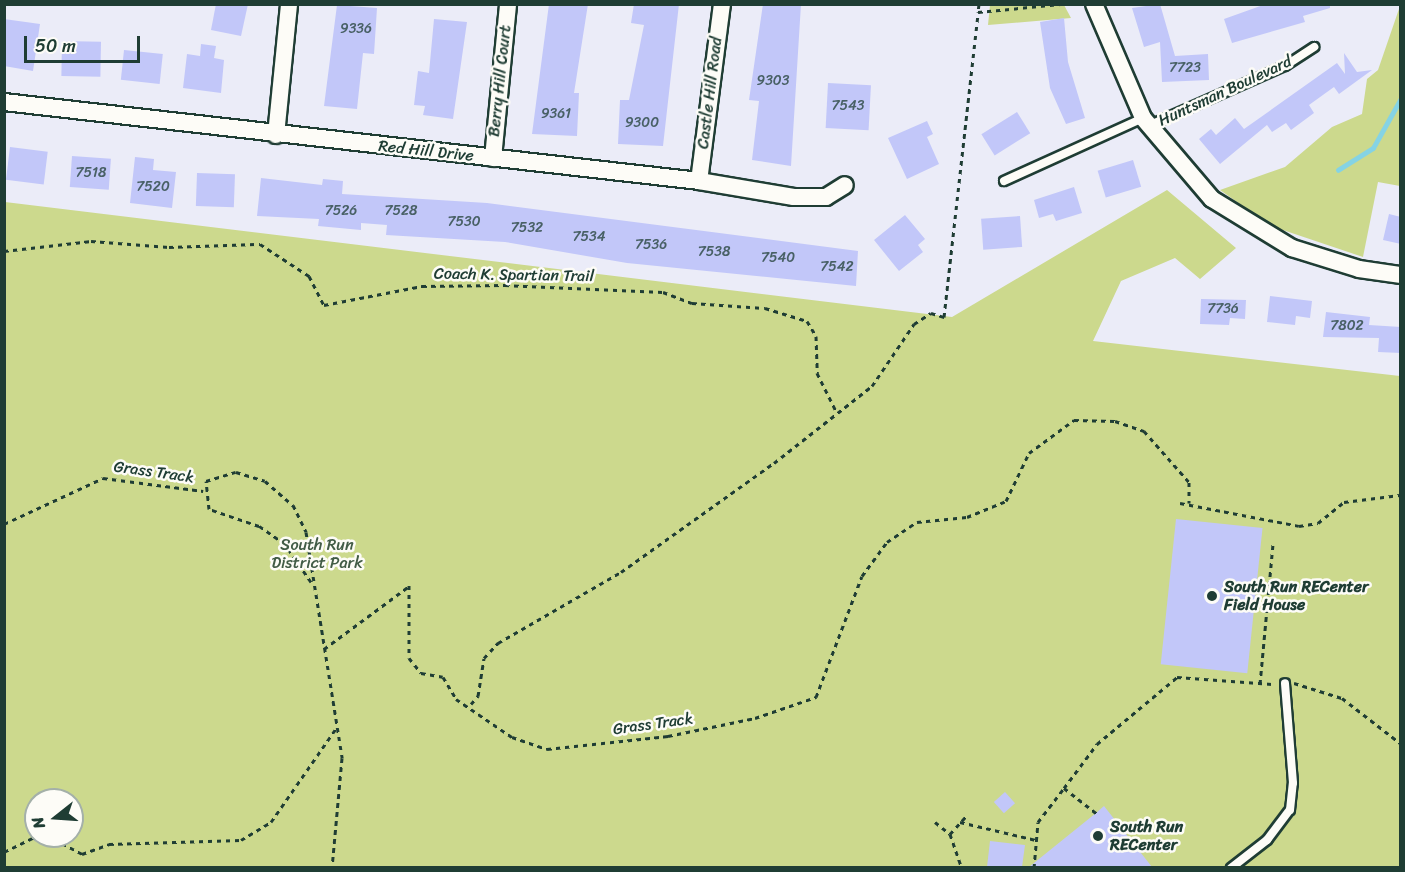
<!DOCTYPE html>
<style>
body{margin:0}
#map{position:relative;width:1405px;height:872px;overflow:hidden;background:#ebecf8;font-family:Sriracha,sans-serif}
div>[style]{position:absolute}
.green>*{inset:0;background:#ccd98d}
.stream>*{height:4.5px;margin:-2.25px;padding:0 2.25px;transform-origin:2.25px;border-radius:2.25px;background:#85d3e4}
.building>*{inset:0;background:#c2c7f9;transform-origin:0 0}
.path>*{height:3px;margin-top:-1.5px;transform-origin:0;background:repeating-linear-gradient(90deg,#1f3d34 0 4.5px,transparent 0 9px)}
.roads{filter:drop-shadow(2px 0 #1f3d34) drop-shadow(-2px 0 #1f3d34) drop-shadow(0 2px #1f3d34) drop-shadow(0 -2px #1f3d34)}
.lane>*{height:8px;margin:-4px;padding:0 4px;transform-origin:4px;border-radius:4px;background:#fdfcf7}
.street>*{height:16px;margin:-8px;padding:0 8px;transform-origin:8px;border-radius:8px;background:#fdfcf7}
.dots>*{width:16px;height:16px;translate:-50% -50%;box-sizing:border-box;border:3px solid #fdfcf7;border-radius:50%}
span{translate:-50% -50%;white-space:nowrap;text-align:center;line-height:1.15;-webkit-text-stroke:5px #fdfcf7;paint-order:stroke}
.number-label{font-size:14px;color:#486065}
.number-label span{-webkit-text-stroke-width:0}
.street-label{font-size:16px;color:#1f3d34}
.park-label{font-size:16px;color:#425c46}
.poi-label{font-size:16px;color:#1f3d34;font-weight:700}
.left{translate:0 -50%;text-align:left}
.frame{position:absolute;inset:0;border:6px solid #1f3d34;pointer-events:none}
.north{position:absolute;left:24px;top:788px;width:60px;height:60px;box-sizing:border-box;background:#fdfcf7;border:2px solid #a4b0a9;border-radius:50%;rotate:253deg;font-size:16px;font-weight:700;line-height:24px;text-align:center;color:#1f3d34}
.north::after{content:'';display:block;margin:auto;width:21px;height:27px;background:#1f3d34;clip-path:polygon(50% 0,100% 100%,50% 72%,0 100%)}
.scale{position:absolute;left:24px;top:36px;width:116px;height:27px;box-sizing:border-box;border:3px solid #1f3d34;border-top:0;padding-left:8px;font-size:18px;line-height:21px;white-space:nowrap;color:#1f3d34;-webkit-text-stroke:4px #fdfcf7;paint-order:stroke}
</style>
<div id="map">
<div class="green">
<div style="clip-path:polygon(990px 5px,1064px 5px,1071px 18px,988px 25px)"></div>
<div style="clip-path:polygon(1400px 6px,1400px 186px,1378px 182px,1363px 257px,1271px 226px,1220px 190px,1285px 167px,1332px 127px,1362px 114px,1367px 79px,1378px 70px)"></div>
<div style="clip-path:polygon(evenodd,1167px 190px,1236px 248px,1200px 279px,1175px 258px,1121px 281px,1093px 341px,1400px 376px,1400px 867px,5px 868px,5px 202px,952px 317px,1167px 190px,36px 800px,72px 800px,72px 836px,36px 836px,36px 800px)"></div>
</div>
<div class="stream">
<div style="left:1338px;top:170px;width:41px;rotate:-32.2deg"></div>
<div style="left:1373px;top:148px;width:55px;rotate:-60.6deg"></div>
</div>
<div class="building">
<div style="clip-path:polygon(216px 4px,248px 4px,241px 36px,211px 30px)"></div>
<div style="clip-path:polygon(549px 4px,588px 4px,574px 93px,579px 93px,577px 136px,532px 134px)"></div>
<div style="clip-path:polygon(634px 4px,679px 4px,663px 146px,618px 144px,620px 100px,629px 100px,644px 25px,631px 23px)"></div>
<div style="clip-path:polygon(763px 4px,801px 4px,791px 166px,752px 160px,759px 101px,749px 100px)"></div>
<div style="clip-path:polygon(1160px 4px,1175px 56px,1208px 54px,1209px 80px,1162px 82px,1160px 42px,1144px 47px,1132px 8px)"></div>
<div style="clip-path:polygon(1266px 4px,1330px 4px,1330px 8px,1303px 16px,1305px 22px,1232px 43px,1224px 19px)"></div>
<div style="clip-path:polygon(337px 5px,377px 8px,374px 54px,363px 53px,357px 109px,324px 106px)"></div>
<div style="clip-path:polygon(1064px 18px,1068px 62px,1085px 118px,1066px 124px,1050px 88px,1040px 22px)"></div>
<div style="clip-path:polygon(4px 19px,40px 24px,33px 71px,4px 66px)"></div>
<div style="clip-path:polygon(434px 19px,467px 22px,453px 119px,423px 115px,425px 106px,414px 105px,418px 71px,429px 73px)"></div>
<div style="left:62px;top:41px;width:39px;height:35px;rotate:1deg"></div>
<div style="clip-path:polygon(201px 44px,216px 46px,214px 58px,224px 60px,221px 93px,183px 88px,187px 54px,200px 56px)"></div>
<div style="left:124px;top:50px;width:39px;height:30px;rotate:6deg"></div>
<div style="clip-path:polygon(1344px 53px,1357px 72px,1372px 70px,1339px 94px,1334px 87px,1309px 105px,1314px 113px,1291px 130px,1286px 123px,1272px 132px,1267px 125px,1220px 164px,1199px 139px,1211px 129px,1216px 135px,1235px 118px,1244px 129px,1337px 63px,1345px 74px)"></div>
<div style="left:828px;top:83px;width:43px;height:45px;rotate:3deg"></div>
<div style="left:1017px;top:112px;width:25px;height:42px;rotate:58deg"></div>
<div style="clip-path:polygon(927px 121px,933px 134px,927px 137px,939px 164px,907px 179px,888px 138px)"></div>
<div style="left:10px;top:147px;width:38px;height:33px;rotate:7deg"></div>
<div style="left:72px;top:156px;width:39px;height:31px;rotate:4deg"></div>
<div style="clip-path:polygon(135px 157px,154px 159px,153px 170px,176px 172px,172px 208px,130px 203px)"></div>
<div style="left:1133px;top:160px;width:28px;height:37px;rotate:73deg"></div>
<div style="left:197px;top:173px;width:38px;height:33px;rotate:2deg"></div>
<div style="clip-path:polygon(261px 178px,322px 185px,323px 179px,343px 181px,342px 194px,487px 203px,858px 251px,856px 286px,627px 263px,505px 242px,386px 235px,387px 225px,361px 223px,361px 230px,318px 226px,319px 219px,257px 216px)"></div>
<div style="clip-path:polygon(1074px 187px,1082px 213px,1056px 221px,1053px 214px,1039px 218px,1034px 200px)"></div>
<div style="clip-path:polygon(1389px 214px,1401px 217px,1401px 244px,1383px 240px)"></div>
<div style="clip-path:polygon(905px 215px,925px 239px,918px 245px,923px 252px,899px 271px,874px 240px)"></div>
<div style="left:1020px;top:216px;width:31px;height:39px;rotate:86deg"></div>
<div style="clip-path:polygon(1270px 296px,1312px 301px,1310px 318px,1296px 316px,1295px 325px,1267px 322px)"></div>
<div style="clip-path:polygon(1201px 299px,1246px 300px,1245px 319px,1230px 318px,1229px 325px,1200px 324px)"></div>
<div style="clip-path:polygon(1326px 312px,1370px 317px,1369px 325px,1401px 327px,1401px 353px,1378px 352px,1379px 338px,1323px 337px)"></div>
<div style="left:1176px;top:519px;width:87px;height:146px;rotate:6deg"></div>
<div style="left:1005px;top:792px;width:15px;height:15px;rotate:48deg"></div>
<div style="clip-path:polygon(1104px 806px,1152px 867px,1029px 867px,1096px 813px)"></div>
<div style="clip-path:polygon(990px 841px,1025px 845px,1022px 867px,987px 867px)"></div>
</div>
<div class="path">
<div style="left:979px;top:4px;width:8px;rotate:97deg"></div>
<div style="left:978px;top:12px;width:83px;rotate:-5.5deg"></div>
<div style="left:4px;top:251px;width:88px;rotate:-6.6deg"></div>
<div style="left:91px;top:241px;width:78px;rotate:4.4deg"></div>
<div style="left:169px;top:247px;width:91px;rotate:-1.9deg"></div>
<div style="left:260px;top:244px;width:59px;rotate:33.1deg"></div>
<div style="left:309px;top:276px;width:33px;rotate:63deg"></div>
<div style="left:324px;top:305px;width:100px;rotate:-11deg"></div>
<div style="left:422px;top:286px;width:83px;rotate:-0.7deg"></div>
<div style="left:505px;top:285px;width:158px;rotate:2.5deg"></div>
<div style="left:663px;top:292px;width:31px;rotate:21deg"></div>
<div style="left:692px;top:303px;width:73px;rotate:3.9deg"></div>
<div style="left:765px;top:308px;width:44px;rotate:17.2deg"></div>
<div style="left:807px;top:321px;width:17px;rotate:59deg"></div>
<div style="left:816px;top:336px;width:37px;rotate:88deg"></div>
<div style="left:817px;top:373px;width:42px;rotate:63.4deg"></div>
<div style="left:1180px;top:503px;width:121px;rotate:10.9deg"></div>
<div style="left:1299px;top:526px;width:19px;rotate:-9deg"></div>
<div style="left:1318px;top:523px;width:33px;rotate:-39deg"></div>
<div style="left:1344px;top:502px;width:56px;rotate:-7.1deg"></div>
<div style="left:4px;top:524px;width:109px;rotate:-24.9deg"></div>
<div style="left:103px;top:478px;width:101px;rotate:7.4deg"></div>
<div style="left:311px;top:582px;width:46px;rotate:-124.4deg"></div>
<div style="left:285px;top:544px;width:32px;rotate:-145deg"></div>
<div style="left:259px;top:526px;width:53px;rotate:-161.2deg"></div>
<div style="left:209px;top:509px;width:28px;rotate:-96deg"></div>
<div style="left:206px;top:481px;width:31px;rotate:-17deg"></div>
<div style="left:236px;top:472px;width:30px;rotate:17deg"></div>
<div style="left:265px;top:481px;width:37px;rotate:41deg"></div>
<div style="left:293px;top:505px;width:30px;rotate:64deg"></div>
<div style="left:306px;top:532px;width:229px;rotate:80.9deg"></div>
<div style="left:342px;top:758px;width:110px;rotate:95.2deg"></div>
<div style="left:409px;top:585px;width:73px;rotate:90deg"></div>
<div style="left:409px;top:658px;width:19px;rotate:51deg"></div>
<div style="left:421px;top:673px;width:22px;rotate:10deg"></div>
<div style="left:443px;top:677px;width:26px;rotate:59deg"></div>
<div style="left:456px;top:699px;width:68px;rotate:34.2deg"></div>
<div style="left:512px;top:737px;width:37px;rotate:19deg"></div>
<div style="left:547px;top:749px;width:122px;rotate:-6.1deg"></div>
<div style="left:668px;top:736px;width:89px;rotate:-11.7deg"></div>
<div style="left:755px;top:718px;width:65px;rotate:-19deg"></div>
<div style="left:816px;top:697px;width:129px;rotate:-69.2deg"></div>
<div style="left:862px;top:576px;width:42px;rotate:-53.7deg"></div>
<div style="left:887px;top:542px;width:36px;rotate:-34deg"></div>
<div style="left:917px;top:522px;width:50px;rotate:-5.7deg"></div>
<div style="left:967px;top:517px;width:42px;rotate:-22.3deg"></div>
<div style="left:1006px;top:501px;width:53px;rotate:-64.4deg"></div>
<div style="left:1029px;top:453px;width:56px;rotate:-36.3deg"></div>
<div style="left:1074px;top:420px;width:41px;rotate:1.4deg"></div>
<div style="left:1115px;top:421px;width:31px;rotate:19deg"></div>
<div style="left:1144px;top:431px;width:68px;rotate:48.6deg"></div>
<div style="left:1189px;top:482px;width:21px;rotate:90deg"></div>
<div style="left:324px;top:649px;width:106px;rotate:-36.5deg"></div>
<div style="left:1294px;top:683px;width:50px;rotate:17.4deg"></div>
<div style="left:1342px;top:698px;width:73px;rotate:37.8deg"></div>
<div style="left:1260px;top:684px;width:140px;rotate:-84.7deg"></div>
<div style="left:471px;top:704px;width:11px;rotate:-49deg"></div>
<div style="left:478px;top:696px;width:38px;rotate:-81deg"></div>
<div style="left:484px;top:658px;width:21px;rotate:-47deg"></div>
<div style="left:498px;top:643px;width:142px;rotate:-30deg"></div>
<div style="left:621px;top:572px;width:188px;rotate:-35.5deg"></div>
<div style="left:774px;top:463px;width:125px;rotate:-38.2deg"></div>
<div style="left:872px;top:386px;width:75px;rotate:-55.9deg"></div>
<div style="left:914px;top:324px;width:20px;rotate:-33deg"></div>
<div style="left:931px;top:313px;width:14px;rotate:17deg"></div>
<div style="left:944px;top:317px;width:307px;rotate:-83.6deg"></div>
<div style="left:1064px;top:788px;width:55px;rotate:-53.1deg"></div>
<div style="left:1097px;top:744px;width:104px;rotate:-39.9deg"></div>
<div style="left:1177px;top:677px;width:96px;rotate:4.2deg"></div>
<div style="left:935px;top:822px;width:19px;rotate:39deg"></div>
<div style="left:950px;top:834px;width:36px;rotate:71deg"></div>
<div style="left:960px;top:822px;width:78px;rotate:13.3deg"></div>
<div style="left:950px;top:834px;width:24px;rotate:-48deg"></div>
<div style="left:4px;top:852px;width:32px;rotate:-26deg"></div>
<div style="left:33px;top:838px;width:21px;rotate:3deg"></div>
<div style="left:54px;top:839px;width:32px;rotate:28deg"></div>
<div style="left:82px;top:854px;width:29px;rotate:-20deg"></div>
<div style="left:109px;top:844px;width:132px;rotate:-1.7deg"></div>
<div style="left:241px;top:840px;width:35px;rotate:-31deg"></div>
<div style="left:271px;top:822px;width:116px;rotate:-55.2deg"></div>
<div style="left:1034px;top:868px;width:46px;rotate:-85deg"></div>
<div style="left:1038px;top:822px;width:43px;rotate:-52.6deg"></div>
<div style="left:1064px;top:788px;width:41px;rotate:38deg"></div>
</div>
<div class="roads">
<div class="lane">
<div style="left:1148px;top:126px;width:150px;rotate:-23.7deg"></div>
<div style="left:1285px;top:66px;width:35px;rotate:-33deg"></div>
<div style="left:1004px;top:181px;width:153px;rotate:-24.4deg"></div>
<div style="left:1231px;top:868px;width:46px;rotate:-37.9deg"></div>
<div style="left:1267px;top:840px;width:38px;rotate:-53deg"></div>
<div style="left:1290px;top:810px;width:27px;rotate:-84deg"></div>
<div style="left:1293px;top:783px;width:100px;rotate:-94.6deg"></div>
</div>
<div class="street">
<div style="left:1094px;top:4px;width:124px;rotate:66.7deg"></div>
<div style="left:1143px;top:118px;width:106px;rotate:49.6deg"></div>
<div style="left:1212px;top:199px;width:94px;rotate:31.5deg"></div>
<div style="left:1292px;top:248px;width:70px;rotate:17.4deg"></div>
<div style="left:1359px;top:269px;width:41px;rotate:8.3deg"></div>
<div style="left:4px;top:102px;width:699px;rotate:6.48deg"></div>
<div style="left:699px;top:181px;width:96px;rotate:9.6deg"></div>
<div style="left:794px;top:197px;width:32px"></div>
<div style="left:826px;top:197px;width:22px;rotate:-32deg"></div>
<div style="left:276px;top:135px;width:132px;rotate:-84.3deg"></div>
<div style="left:493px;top:158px;width:155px;rotate:-84.4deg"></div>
<div style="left:699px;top:181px;width:178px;rotate:-82.6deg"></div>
</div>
</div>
<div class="dots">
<div style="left:1212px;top:596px;background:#1f3d34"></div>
<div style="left:1098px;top:836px;background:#1f3d34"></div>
</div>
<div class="number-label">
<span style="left:356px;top:29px">9336</span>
<span style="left:1185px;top:68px">7723</span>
<span style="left:773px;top:81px">9303</span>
<span style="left:848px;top:106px">7543</span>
<span style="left:556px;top:114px">9361</span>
<span style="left:642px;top:123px">9300</span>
<span style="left:91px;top:173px">7518</span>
<span style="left:153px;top:187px">7520</span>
<span style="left:341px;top:211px">7526</span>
<span style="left:401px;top:211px">7528</span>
<span style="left:464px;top:222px">7530</span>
<span style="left:527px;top:228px">7532</span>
<span style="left:589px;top:237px">7534</span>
<span style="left:651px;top:245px">7536</span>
<span style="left:714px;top:252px">7538</span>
<span style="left:778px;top:258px">7540</span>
<span style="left:837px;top:267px">7542</span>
<span style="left:1223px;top:309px">7736</span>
<span style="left:1347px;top:326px">7802</span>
</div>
<div class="street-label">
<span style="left:500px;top:81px;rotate:-84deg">Berry Hill Court</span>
<span style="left:1225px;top:91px;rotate:-25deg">Huntsman Boulevard</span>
<span style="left:710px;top:93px;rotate:-83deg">Castle Hill Road</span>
<span style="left:426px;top:151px;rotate:6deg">Red Hill Drive</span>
<span style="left:514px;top:275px;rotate:1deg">Coach K. Spartian Trail</span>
<span style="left:154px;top:472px;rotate:8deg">Grass Track</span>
<span style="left:653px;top:724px;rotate:-8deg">Grass Track</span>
</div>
<div class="park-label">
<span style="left:317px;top:554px">South Run<br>District Park</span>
</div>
<div class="poi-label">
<span class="left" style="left:1224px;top:596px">South Run RECenter<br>Field House</span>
<span class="left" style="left:1110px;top:836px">South Run<br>RECenter</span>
</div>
<div class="frame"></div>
<div class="north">N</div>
<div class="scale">50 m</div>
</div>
